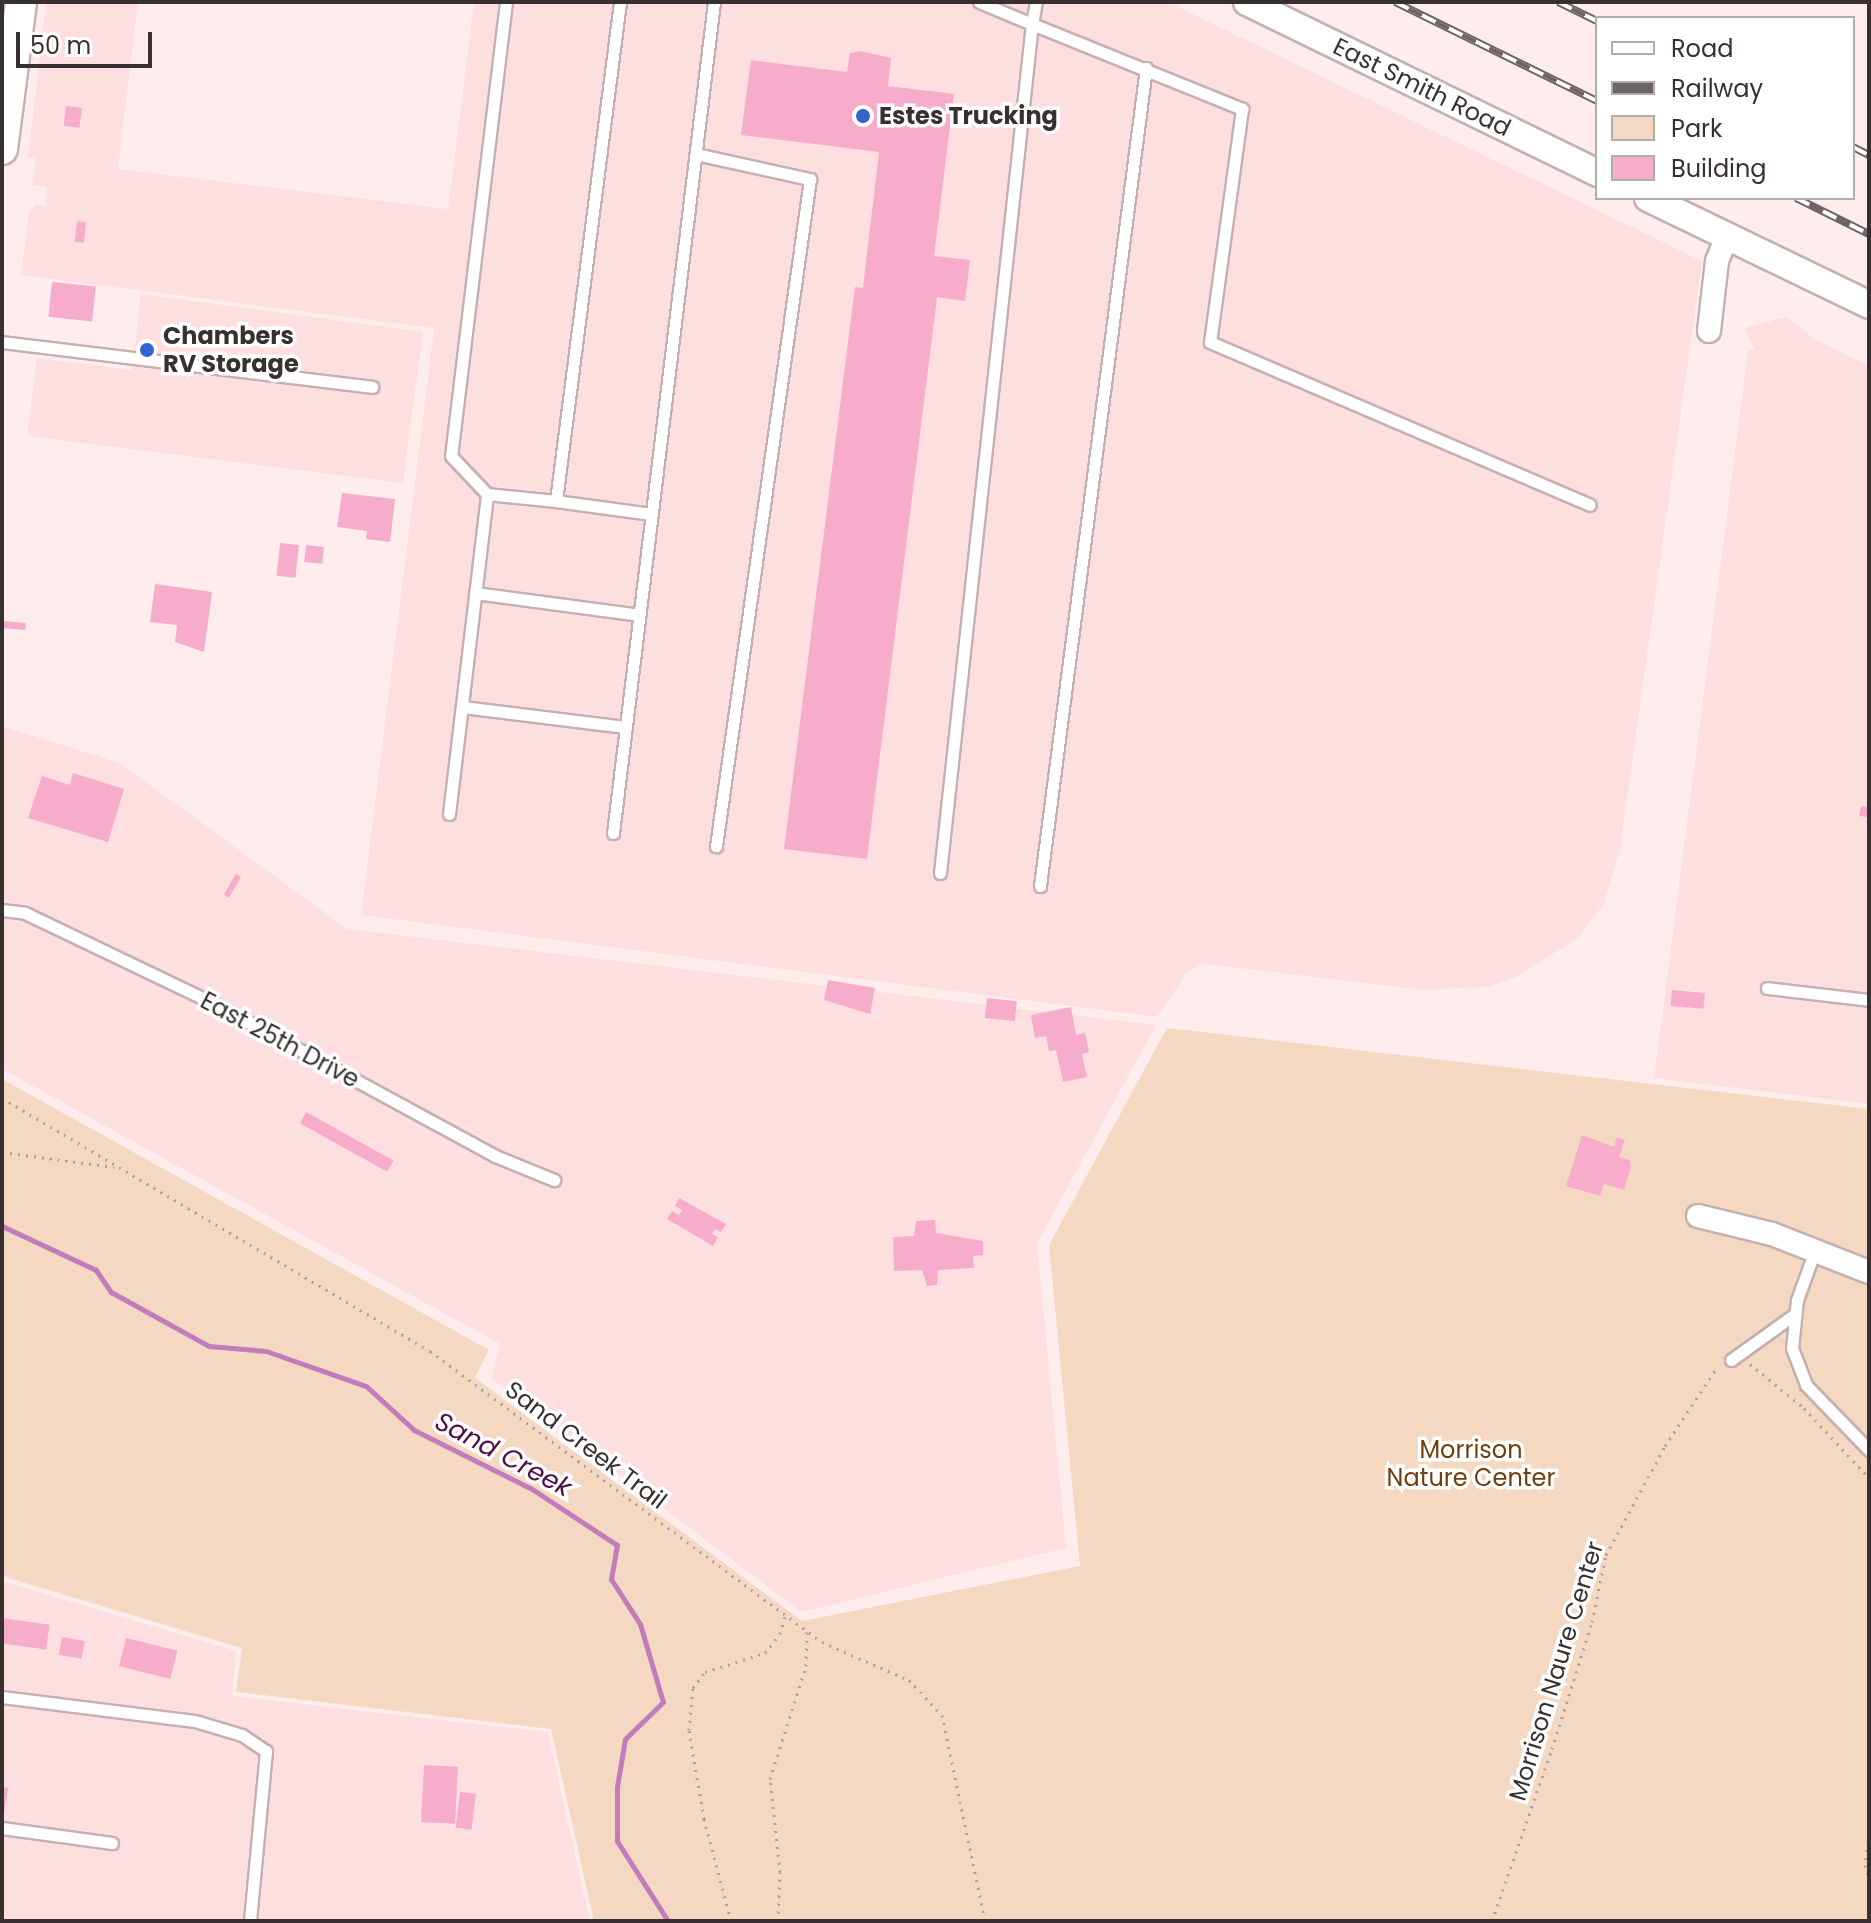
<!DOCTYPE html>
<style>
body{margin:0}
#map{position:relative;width:1871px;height:1923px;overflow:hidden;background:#ffedee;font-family:Poppins,sans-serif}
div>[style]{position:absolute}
.built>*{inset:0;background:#fddfe0}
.green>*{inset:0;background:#f5d8c2}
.stream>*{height:5px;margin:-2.5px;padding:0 2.5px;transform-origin:2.5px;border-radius:2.5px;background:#c27bbb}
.building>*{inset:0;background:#f8accc;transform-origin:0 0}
.path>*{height:3px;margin-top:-1.5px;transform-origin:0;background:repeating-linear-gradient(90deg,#afa1a2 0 2px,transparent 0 8px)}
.roads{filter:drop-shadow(2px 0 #c5b0b1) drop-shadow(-2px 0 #c5b0b1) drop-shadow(0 2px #c5b0b1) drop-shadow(0 -2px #c5b0b1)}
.service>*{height:11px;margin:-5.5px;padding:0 5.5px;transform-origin:5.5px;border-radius:5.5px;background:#fff}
.minor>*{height:22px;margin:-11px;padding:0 11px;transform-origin:11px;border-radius:11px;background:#fff}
.tertiary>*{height:26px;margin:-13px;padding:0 13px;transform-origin:13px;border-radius:13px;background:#fff}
.secondary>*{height:30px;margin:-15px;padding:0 15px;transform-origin:15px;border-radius:15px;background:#fff}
.rail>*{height:8px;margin-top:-4px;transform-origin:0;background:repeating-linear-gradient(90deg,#fff 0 15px,#6f6465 0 30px);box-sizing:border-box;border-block:2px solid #6f6465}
.dots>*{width:22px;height:22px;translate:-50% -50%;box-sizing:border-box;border:4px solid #fff;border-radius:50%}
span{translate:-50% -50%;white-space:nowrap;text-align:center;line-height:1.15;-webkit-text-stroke:7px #fff;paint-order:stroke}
.street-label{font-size:24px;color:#383030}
.poi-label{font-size:24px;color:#383030;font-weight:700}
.left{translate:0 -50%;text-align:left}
.park-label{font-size:24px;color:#713f0f}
.water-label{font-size:26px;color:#4e0d4b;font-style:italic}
.frame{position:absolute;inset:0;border:4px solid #383030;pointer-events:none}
.legend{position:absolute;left:1595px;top:16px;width:260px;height:184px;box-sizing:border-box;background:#fff;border:2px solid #afacac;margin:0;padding:10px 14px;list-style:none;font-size:24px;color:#383030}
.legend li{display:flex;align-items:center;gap:16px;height:40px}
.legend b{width:40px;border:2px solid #afacac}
.scale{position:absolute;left:16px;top:32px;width:136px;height:36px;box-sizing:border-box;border:4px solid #383030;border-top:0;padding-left:10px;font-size:24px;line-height:28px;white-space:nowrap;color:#383030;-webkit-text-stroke:6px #fff;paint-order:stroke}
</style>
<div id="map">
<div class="built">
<div style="clip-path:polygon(46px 2px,138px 2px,118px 169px,448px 209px,474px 2px,1168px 2px,1702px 261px,1620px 850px,1603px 905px,1578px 938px,1516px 977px,1486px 987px,1423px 990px,1205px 964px,1188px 971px,1157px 1017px,361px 915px,434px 328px,21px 275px,29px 213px,35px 205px,45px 206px,47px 187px,32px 185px,36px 159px,28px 158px)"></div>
<div style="clip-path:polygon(141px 294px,423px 332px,403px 483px,27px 436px,37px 358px,132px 370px)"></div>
<div style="clip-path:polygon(1786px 317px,1815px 339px,1869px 366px,1869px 1104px,1654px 1078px,1748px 351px,1754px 349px,1745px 328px)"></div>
<div style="clip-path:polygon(2px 726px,120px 763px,347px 929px,1156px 1025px,1037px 1243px,1066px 1548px,801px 1612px,491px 1378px,500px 1344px,2px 1069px)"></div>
<div style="clip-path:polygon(2px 1581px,236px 1651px,232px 1696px,548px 1732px,590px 1921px,2px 1921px)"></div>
</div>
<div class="green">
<div style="clip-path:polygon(1167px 1028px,1869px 1109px,1869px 1921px,594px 1921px,551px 1729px,236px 1692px,242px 1648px,2px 1576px,2px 1079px,489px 1350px,475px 1378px,802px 1621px,1080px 1566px,1049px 1245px)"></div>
</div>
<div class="stream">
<div style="left:2px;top:1226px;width:104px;rotate:25.1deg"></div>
<div style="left:96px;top:1270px;width:27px;rotate:56deg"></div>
<div style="left:111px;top:1292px;width:112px;rotate:28.9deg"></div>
<div style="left:209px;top:1346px;width:57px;rotate:5deg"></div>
<div style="left:266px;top:1351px;width:106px;rotate:19.3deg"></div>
<div style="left:366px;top:1386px;width:65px;rotate:42.5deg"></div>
<div style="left:414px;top:1430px;width:132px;rotate:26.6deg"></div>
<div style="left:532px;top:1489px;width:102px;rotate:33.4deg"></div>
<div style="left:617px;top:1545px;width:35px;rotate:100deg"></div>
<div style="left:611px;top:1579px;width:54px;rotate:57.2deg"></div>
<div style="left:640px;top:1624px;width:81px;rotate:73.6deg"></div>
<div style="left:663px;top:1702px;width:53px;rotate:135.8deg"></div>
<div style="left:625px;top:1739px;width:49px;rotate:99.5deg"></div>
<div style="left:617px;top:1787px;width:54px;rotate:90deg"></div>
<div style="left:617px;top:1841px;width:95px;rotate:57.5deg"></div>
</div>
<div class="building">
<div style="clip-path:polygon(861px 51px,891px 58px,888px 86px,954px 94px,934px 256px,970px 260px,965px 301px,937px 297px,867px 859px,784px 849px,855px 287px,863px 288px,879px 152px,741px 135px,751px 60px,847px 72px,850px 53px)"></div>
<div style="left:66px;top:106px;width:16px;height:20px;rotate:7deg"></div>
<div style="left:77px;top:221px;width:9px;height:21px;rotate:6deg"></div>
<div style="left:52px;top:282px;width:44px;height:35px;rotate:6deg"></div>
<div style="clip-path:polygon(342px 493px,395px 499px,390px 542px,366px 539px,367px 531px,337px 527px)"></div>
<div style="left:280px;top:543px;width:19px;height:33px;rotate:6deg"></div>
<div style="left:306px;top:545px;width:18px;height:17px;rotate:6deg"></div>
<div style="clip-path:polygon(155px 584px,212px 592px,204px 652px,175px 642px,177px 625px,150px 622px)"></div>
<div style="left:3px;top:621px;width:23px;height:7px;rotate:5deg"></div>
<div style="clip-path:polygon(73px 773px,124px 789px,108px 842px,28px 818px,42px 776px,70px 785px)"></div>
<div style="clip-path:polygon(1861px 806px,1869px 807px,1869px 817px,1859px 816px)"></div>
<div style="left:236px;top:874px;width:6px;height:24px;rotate:31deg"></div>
<div style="clip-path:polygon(828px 980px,875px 988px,870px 1014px,824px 1000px)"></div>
<div style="left:1672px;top:990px;width:33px;height:16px;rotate:5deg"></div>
<div style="left:987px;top:998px;width:30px;height:20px;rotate:6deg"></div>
<div style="clip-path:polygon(1071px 1007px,1076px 1035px,1085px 1033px,1089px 1052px,1082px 1054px,1087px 1077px,1063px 1082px,1056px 1050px,1049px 1051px,1046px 1036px,1035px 1038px,1031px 1015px)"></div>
<div style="left:306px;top:1112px;width:100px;height:13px;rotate:29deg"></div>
<div style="clip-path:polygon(1582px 1135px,1614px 1147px,1617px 1137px,1625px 1140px,1619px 1157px,1630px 1160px,1631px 1167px,1624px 1190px,1604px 1184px,1600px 1196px,1566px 1186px)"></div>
<div style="clip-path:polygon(679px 1198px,726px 1224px,721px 1232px,715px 1229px,712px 1234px,718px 1237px,713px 1246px,667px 1219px,672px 1211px,679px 1215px,682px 1210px,675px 1206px)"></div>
<div style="clip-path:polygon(935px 1220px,936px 1233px,983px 1241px,983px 1255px,973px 1256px,974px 1268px,938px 1270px,937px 1285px,927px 1286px,922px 1270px,894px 1271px,893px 1237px,914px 1236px,916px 1221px)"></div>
<div style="left:2px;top:1618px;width:48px;height:25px;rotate:8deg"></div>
<div style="left:62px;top:1637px;width:23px;height:18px;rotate:10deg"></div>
<div style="left:126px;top:1638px;width:53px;height:29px;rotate:14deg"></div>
<div style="left:424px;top:1765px;width:34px;height:57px;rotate:3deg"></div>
<div style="clip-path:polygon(2px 1787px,8px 1788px,4px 1813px,2px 1813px)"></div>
<div style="left:460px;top:1792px;width:16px;height:36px;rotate:7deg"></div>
</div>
<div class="path">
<div style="left:2px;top:1098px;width:497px;rotate:30.6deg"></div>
<div style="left:430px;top:1351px;width:488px;rotate:36.6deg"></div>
<div style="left:822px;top:1642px;width:95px;rotate:23.6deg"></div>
<div style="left:909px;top:1680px;width:48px;rotate:46.7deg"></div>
<div style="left:942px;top:1715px;width:210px;rotate:78.2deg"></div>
<div style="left:2px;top:1152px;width:113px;rotate:7.6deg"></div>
<div style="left:1750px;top:1364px;width:70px;rotate:39.2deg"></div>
<div style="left:1804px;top:1408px;width:96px;rotate:47.1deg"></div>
<div style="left:1869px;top:1834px;width:31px;rotate:97deg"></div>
<div style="left:1865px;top:1865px;width:13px;rotate:72deg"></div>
<div style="left:731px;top:1921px;width:106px;rotate:-104.8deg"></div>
<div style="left:704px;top:1819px;width:90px;rotate:-99.6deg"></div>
<div style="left:689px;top:1730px;width:42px;rotate:-84.6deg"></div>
<div style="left:693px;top:1688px;width:20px;rotate:-53deg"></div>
<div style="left:705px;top:1672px;width:63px;rotate:-17.6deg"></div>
<div style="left:765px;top:1653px;width:24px;rotate:-52deg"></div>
<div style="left:780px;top:1634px;width:18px;rotate:-74deg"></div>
<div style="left:778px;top:1921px;width:49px;rotate:-87.7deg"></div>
<div style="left:780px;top:1872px;width:94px;rotate:-96.1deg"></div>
<div style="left:770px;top:1779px;width:119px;rotate:-72.3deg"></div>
<div style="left:806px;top:1666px;width:35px;rotate:-88deg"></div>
<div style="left:1492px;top:1921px;width:182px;rotate:-70.8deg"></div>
<div style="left:1552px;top:1749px;width:133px;rotate:-72.5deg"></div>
<div style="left:1592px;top:1622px;width:68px;rotate:-78.2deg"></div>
<div style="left:1606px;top:1555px;width:124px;rotate:-61.6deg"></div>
<div style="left:1665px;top:1446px;width:96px;rotate:-56.5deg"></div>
</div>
<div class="roads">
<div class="service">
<div style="left:506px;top:2px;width:457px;rotate:96.9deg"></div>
<div style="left:451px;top:456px;width:52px;rotate:46.5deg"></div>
<div style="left:487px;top:494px;width:69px;rotate:5.8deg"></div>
<div style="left:620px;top:2px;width:503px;rotate:97.31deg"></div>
<div style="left:556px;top:501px;width:96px;rotate:7.8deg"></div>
<div style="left:979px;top:2px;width:57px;rotate:22.5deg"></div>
<div style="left:1032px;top:24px;width:22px;rotate:-80deg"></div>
<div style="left:696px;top:154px;width:117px;rotate:12.4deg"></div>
<div style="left:810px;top:179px;width:674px;rotate:98.02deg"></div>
<div style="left:2px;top:342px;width:373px;rotate:6.9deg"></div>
<div style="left:475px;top:593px;width:165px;rotate:7.6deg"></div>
<div style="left:462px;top:707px;width:165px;rotate:7deg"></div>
<div style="left:449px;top:814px;width:322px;rotate:-83.2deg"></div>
<div style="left:613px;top:833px;width:837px;rotate:-83.07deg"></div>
<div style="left:940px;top:873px;width:854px;rotate:-83.82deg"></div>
<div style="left:1032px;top:24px;width:227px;rotate:22deg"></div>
<div style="left:1242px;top:109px;width:235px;rotate:97.8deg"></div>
<div style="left:1210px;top:342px;width:413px;rotate:23.2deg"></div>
<div style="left:1040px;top:886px;width:825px;rotate:-82.62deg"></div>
<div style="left:2px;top:910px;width:23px;rotate:7deg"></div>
<div style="left:25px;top:913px;width:215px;rotate:25.6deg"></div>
<div style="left:219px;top:1006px;width:314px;rotate:28.5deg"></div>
<div style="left:495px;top:1156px;width:64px;rotate:22.1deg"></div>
<div style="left:1767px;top:988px;width:103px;rotate:6.7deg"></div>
<div style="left:1814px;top:1253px;width:50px;rotate:109.9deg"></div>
<div style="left:1797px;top:1300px;width:48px;rotate:95.9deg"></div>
<div style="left:1792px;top:1348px;width:40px;rotate:69deg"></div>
<div style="left:1806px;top:1385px;width:91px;rotate:45.9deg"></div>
<div style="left:1731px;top:1360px;width:79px;rotate:-35.7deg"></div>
<div style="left:2px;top:1697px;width:194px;rotate:7.1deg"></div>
<div style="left:195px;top:1721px;width:49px;rotate:16.6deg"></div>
<div style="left:242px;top:1735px;width:29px;rotate:34deg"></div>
<div style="left:266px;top:1751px;width:171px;rotate:95.4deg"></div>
<div style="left:2px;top:1828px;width:111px;rotate:7.8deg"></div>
</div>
<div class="minor">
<div style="left:1709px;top:331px;width:70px;rotate:-83.5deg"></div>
<div style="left:1717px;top:261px;width:27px;rotate:-68deg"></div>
<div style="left:1698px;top:1216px;width:76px;rotate:13.7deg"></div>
<div style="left:1772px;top:1234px;width:104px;rotate:21.4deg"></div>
</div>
<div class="tertiary">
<div style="left:1247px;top:2px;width:390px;rotate:26deg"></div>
<div style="left:1648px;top:198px;width:246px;rotate:25.8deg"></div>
</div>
<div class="secondary">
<div style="left:2px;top:149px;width:148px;rotate:-82.6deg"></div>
</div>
</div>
<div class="rail">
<div style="left:1395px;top:2px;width:225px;rotate:26.1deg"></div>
<div style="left:1558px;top:2px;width:43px;rotate:26deg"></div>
<div style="left:1853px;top:147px;width:18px;rotate:27deg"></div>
<div style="left:1796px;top:198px;width:81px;rotate:26.3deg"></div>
</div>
<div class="dots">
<div style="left:863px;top:116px;background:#3362d1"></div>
<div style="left:147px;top:350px;background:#3362d1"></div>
</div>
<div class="street-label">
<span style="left:1422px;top:87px;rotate:26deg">East Smith Road</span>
<span style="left:280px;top:1040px;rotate:28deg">East 25th Drive</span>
<span style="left:586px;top:1445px;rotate:37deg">Sand Creek Trail</span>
<span style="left:1556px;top:1671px;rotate:-73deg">Morrison Naure Center</span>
</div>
<div class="poi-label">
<span class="left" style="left:879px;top:116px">Estes Trucking</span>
<span class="left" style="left:163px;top:350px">Chambers<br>RV Storage</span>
</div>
<div class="park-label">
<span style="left:1471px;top:1464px">Morrison<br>Nature Center</span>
</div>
<div class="water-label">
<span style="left:503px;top:1455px;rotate:28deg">Sand Creek</span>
</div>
<div class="frame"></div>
<ul class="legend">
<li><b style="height:10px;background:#fff"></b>Road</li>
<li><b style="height:10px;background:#6f6465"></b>Railway</li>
<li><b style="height:22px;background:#f5d8c2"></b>Park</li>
<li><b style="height:22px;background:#f8accc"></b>Building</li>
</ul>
<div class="scale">50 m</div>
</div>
